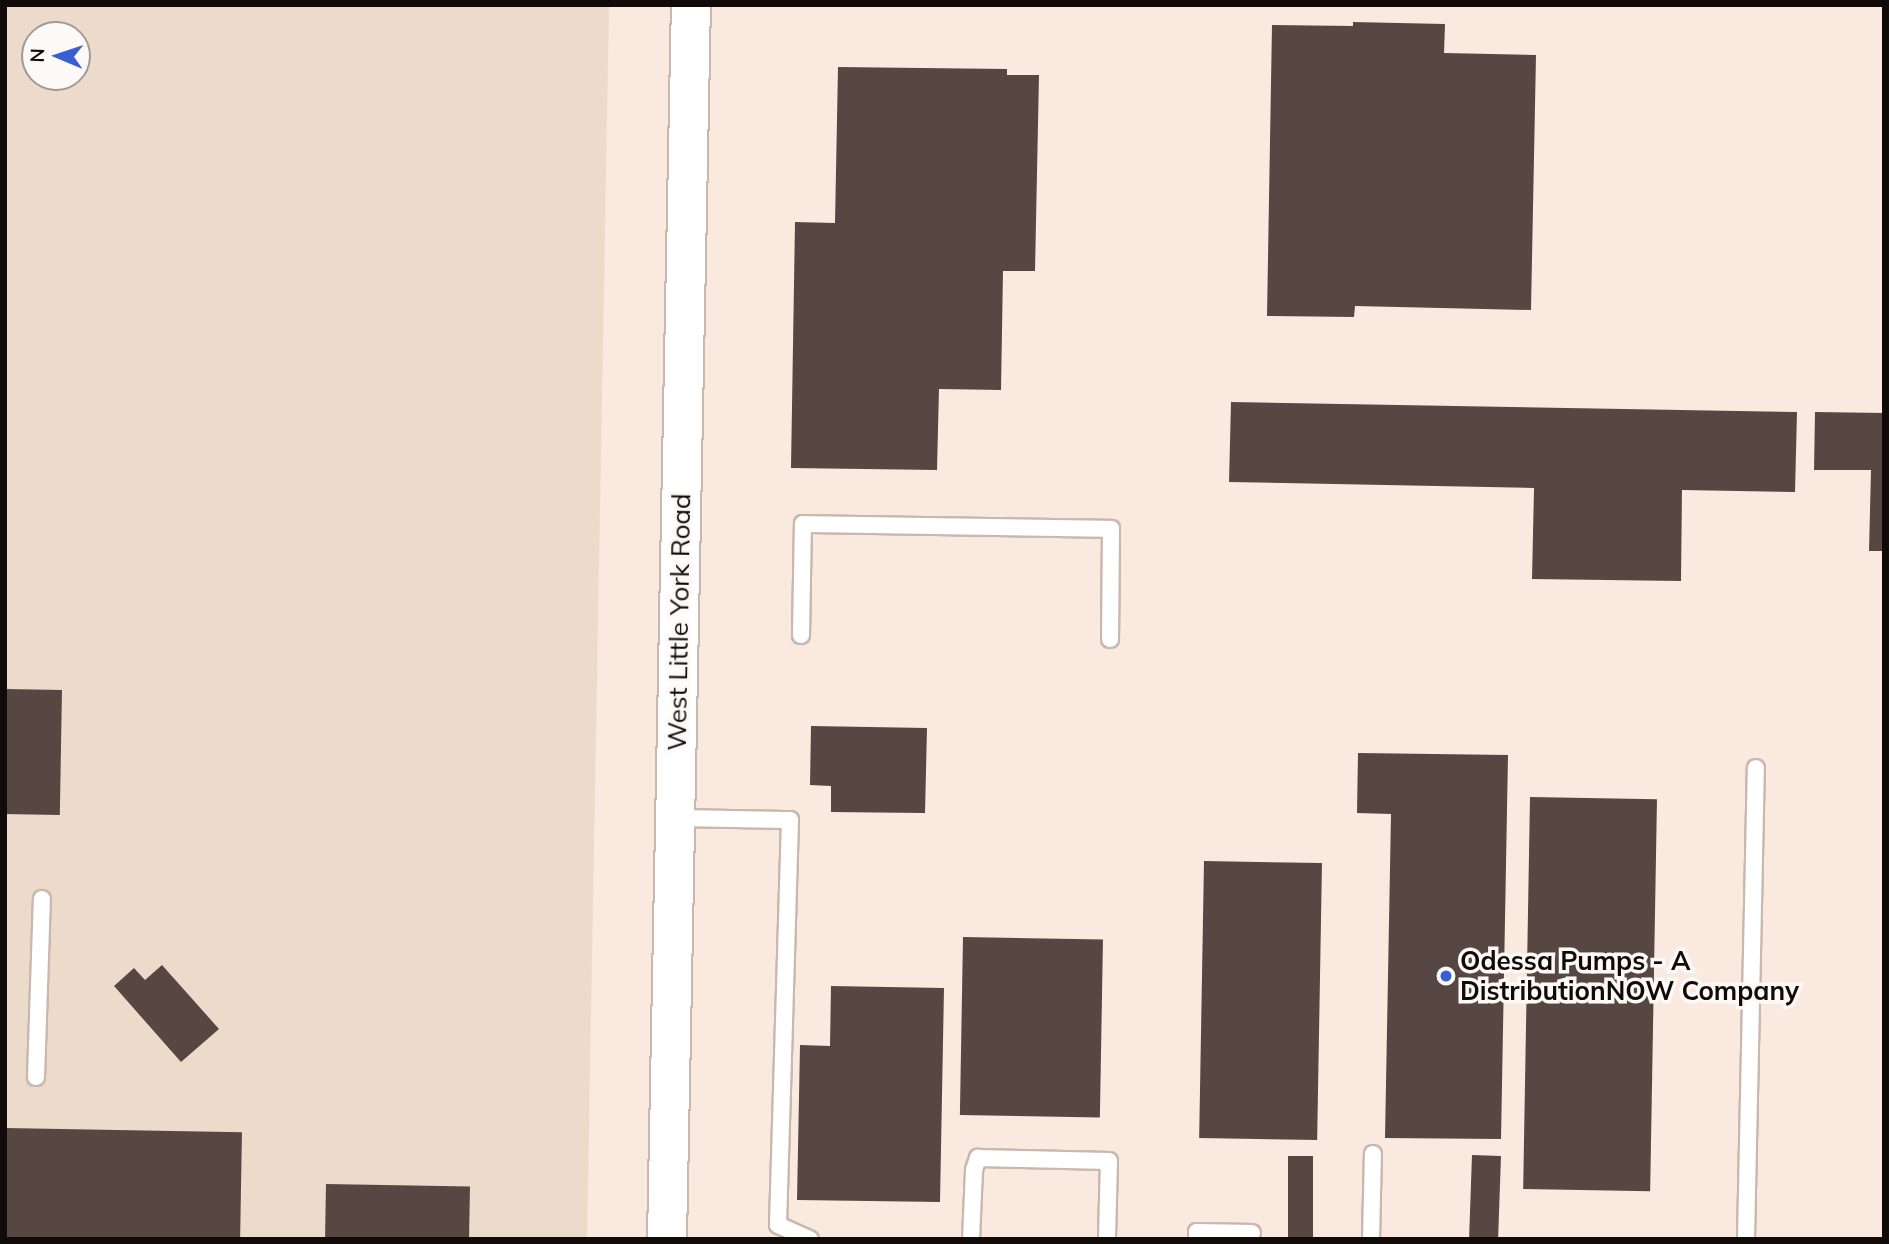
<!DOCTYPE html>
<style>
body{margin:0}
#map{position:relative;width:1889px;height:1244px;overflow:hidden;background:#fae9de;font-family:Mulish,sans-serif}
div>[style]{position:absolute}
.industrial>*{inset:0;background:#ecdbca}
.building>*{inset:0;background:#574742;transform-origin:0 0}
.roads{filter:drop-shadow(2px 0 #c8b8ae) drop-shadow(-2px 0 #c8b8ae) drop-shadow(0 2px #c8b8ae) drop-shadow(0 -2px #c8b8ae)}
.lane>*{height:16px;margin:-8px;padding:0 8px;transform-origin:8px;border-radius:8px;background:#fff}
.secondary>*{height:38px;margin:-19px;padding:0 19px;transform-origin:19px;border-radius:19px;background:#fff}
.dots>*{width:19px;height:19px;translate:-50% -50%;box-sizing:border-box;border:4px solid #fdf9f7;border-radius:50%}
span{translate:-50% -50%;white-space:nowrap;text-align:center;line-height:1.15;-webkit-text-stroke:7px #fdf9f7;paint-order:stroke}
.street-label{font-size:26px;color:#100b08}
.poi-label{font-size:26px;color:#100b08;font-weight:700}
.left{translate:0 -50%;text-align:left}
.frame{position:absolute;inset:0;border:7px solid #100b08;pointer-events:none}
.north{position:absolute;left:21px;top:21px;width:70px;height:70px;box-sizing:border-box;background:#fdf9f7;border:2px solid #9e9a97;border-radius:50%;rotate:272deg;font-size:19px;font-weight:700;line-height:28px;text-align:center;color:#100b08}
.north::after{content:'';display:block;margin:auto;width:24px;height:32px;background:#3860d1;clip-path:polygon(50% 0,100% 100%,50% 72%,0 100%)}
</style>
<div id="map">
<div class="industrial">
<div style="clip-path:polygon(evenodd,5px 5px,609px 5px,587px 1239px,5px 1239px,5px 5px,35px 35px,77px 35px,77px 77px,35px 77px,35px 35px)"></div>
</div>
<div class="building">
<div style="clip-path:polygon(1353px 22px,1445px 24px,1444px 53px,1536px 55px,1531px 310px,1355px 306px,1354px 317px,1267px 316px,1272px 25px,1353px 26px)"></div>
<div style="clip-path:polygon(838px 67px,1007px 69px,1007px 75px,1039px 75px,1035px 271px,1003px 271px,1001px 390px,939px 389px,937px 470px,791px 468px,795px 222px,835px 223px)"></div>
<div style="clip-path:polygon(1231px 402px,1797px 412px,1795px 492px,1682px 490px,1681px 581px,1532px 579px,1534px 488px,1229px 482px)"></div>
<div style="clip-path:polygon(1815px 412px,1884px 413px,1884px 551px,1869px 551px,1871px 470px,1814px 470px)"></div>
<div style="left:5px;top:689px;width:57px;height:125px;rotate:1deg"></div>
<div style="clip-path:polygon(811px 726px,927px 728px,925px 813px,831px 812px,831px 786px,810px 785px)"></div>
<div style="clip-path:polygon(1358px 753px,1508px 755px,1501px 1139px,1385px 1138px,1391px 814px,1357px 813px)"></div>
<div style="left:1530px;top:797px;width:127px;height:392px;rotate:1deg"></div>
<div style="left:1204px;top:861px;width:118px;height:277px;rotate:1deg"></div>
<div style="left:963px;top:937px;width:140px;height:178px;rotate:1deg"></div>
<div style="clip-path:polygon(162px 965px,219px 1029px,181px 1062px,114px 986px,134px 968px,145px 980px)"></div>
<div style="clip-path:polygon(831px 986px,944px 988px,940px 1202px,797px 1200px,800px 1045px,830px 1046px)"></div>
<div style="left:5px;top:1128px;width:237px;height:111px;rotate:1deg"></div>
<div style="left:1472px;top:1155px;width:29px;height:84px;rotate:2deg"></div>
<div style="left:1288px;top:1156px;width:25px;height:83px"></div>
<div style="left:326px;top:1184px;width:144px;height:55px;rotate:1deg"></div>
</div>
<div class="roads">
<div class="lane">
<div style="left:801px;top:635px;width:111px;rotate:-89deg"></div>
<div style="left:803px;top:524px;width:308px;rotate:0.9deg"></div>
<div style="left:1111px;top:529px;width:110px;rotate:90.5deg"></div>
<div style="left:675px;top:818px;width:115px;rotate:1deg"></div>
<div style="left:790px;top:820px;width:405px;rotate:91.7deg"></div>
<div style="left:778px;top:1225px;width:35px;rotate:24deg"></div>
<div style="left:36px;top:1077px;width:178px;rotate:-88.1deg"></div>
<div style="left:971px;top:1239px;width:69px;rotate:-87.5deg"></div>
<div style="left:974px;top:1170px;width:13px;rotate:-72deg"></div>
<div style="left:978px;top:1158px;width:131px;rotate:1.3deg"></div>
<div style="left:1109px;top:1161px;width:78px;rotate:91.5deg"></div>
<div style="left:1197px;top:1239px;width:7px;rotate:-90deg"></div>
<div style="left:1197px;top:1232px;width:55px;rotate:1deg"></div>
<div style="left:1371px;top:1239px;width:85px;rotate:-88.7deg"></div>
<div style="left:1746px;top:1239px;width:471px;rotate:-88.8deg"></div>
</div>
<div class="secondary">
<div style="left:667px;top:1239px;width:1234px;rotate:-88.89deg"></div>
</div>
</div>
<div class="dots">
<div style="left:1446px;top:976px;background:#3860d1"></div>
</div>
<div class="street-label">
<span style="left:679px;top:622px;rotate:-89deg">West Little York Road</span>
</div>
<div class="poi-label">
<span class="left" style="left:1460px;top:976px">Odessa Pumps - A<br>DistributionNOW Company</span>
</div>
<div class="frame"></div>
<div class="north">N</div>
</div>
